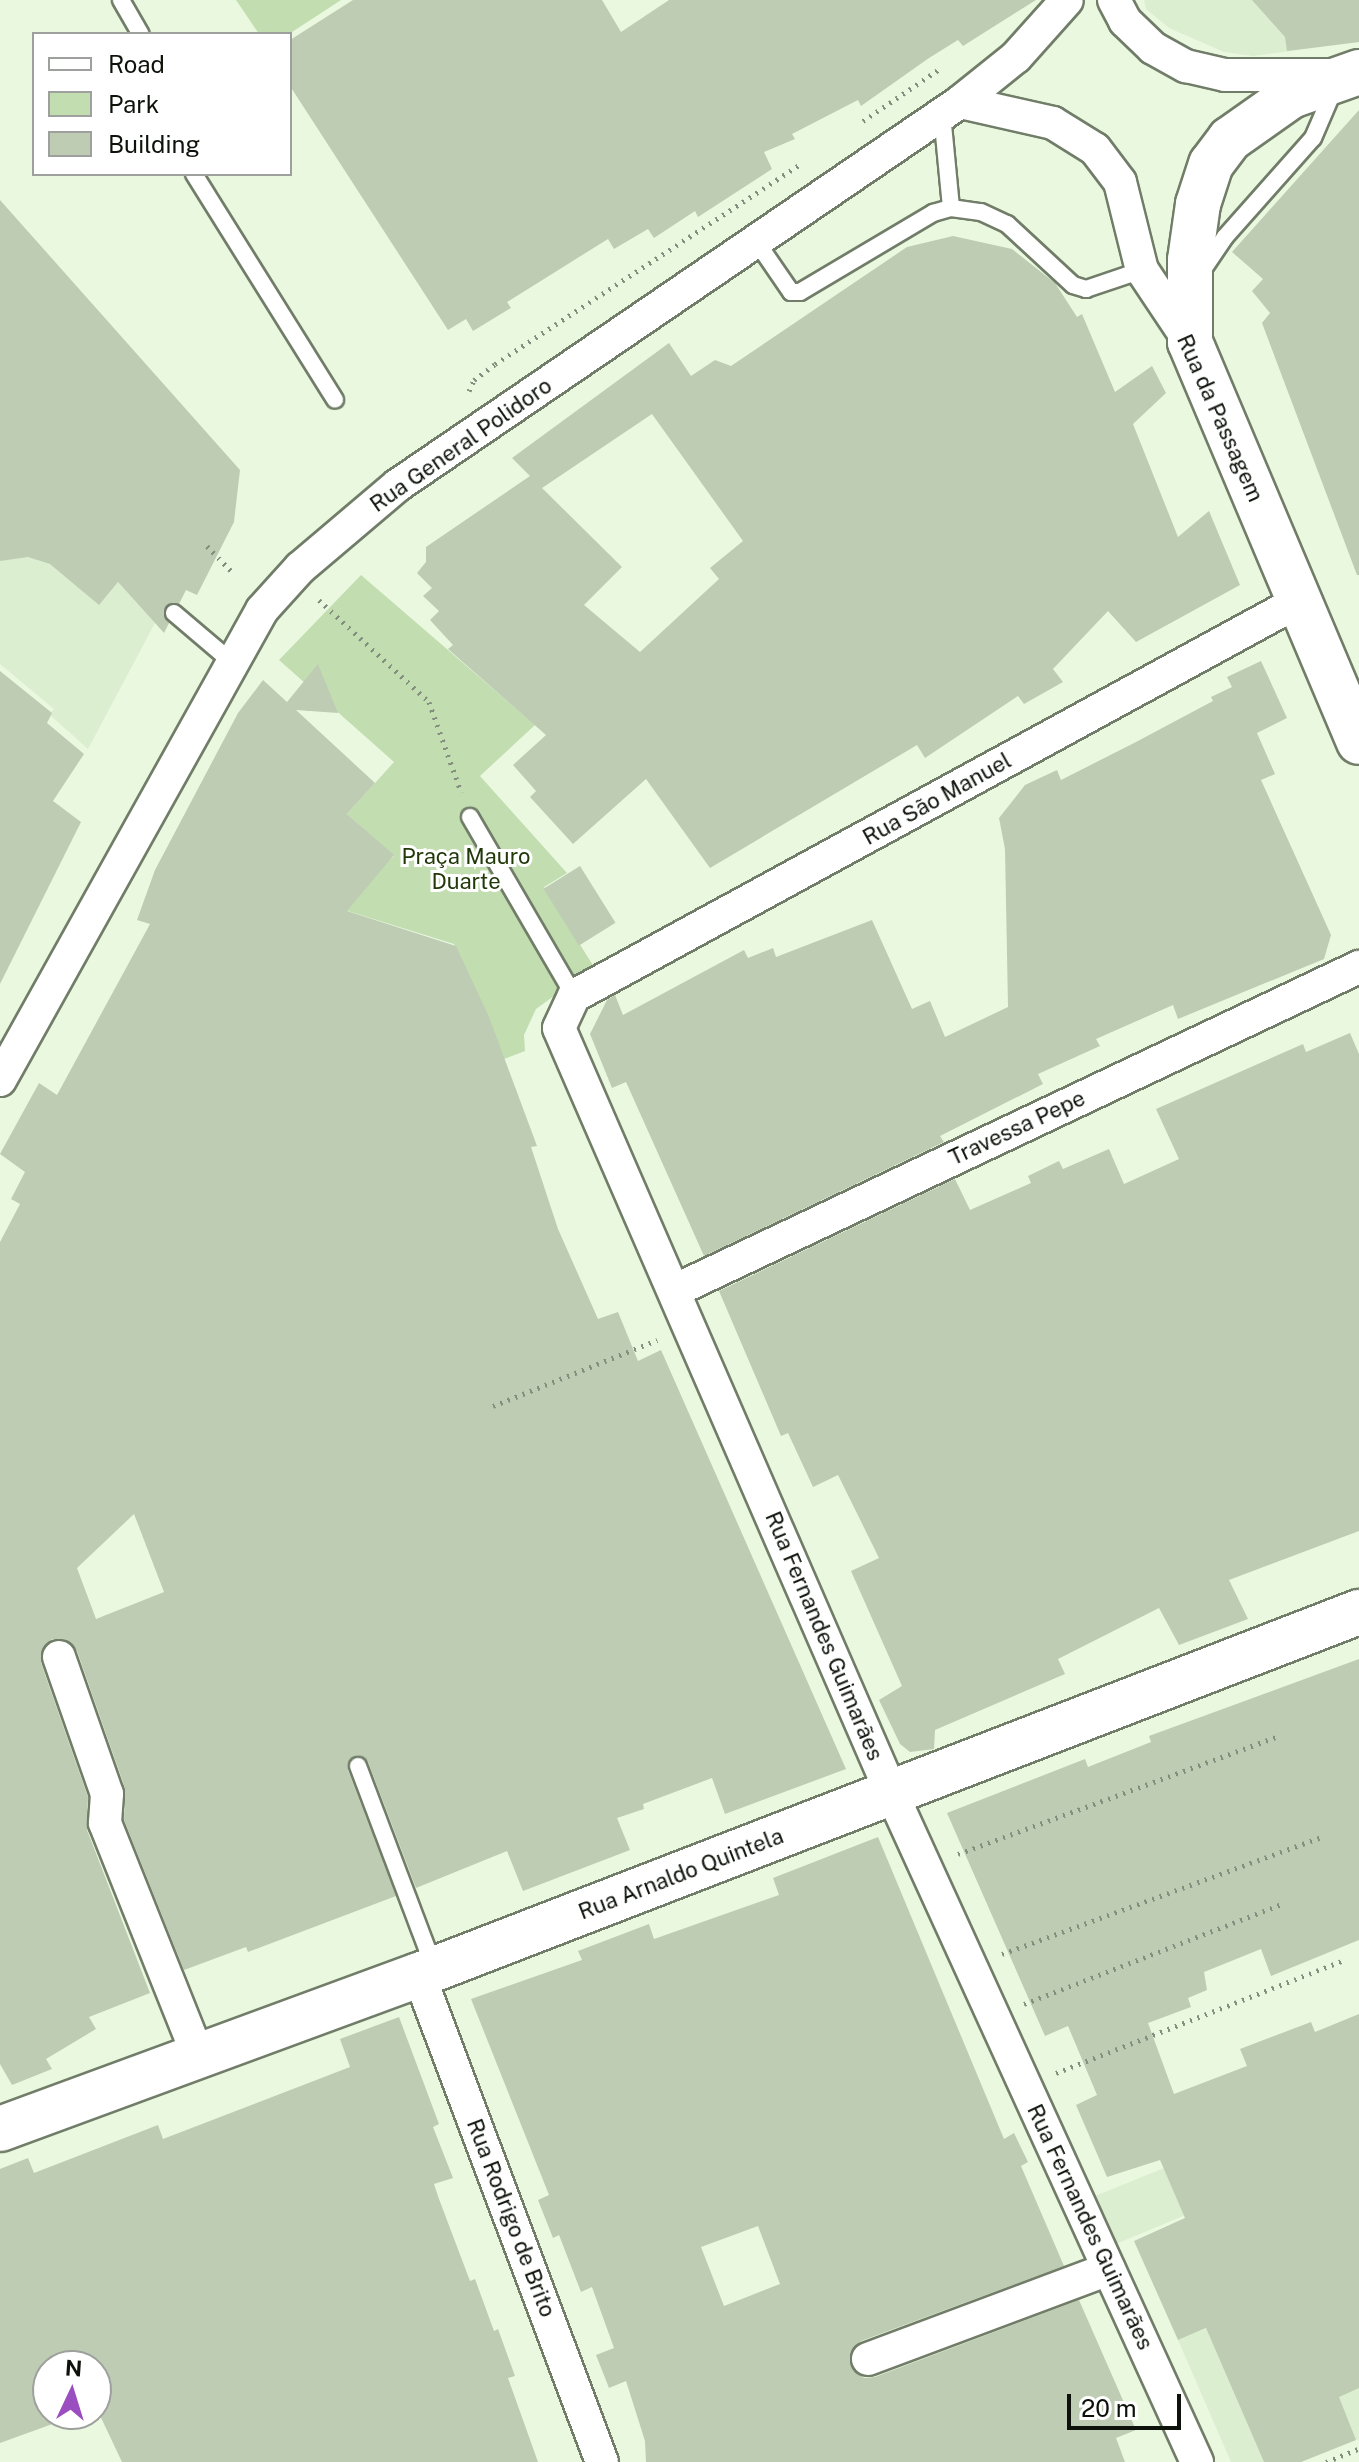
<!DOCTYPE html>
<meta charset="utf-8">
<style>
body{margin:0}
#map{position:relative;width:1359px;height:2462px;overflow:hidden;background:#eaf8e0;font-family:"Public Sans",sans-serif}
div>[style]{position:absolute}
.built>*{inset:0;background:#dbeecf}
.green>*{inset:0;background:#c2ddb0}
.building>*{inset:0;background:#beccb4;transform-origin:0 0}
.path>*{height:5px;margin-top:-2.5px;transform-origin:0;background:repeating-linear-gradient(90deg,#848e7e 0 2px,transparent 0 8px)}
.roads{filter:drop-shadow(2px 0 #717d68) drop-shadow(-2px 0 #717d68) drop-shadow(0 2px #717d68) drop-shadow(0 -2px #717d68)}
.lane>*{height:16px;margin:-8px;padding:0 8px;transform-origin:8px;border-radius:8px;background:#fff}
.street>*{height:32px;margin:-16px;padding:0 16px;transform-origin:16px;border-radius:16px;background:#fff}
.secondary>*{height:44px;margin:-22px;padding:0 22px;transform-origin:22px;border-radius:22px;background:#fff}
span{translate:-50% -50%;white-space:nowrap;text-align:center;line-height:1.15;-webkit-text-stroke:6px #fff;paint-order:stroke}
.street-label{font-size:22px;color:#0d120a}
.park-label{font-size:22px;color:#213809}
.legend{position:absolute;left:32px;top:32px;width:260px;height:144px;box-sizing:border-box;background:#fff;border:2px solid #9ea09d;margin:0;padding:10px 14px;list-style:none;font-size:24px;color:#0d120a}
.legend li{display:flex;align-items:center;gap:16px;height:40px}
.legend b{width:40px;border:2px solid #9ea09d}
.north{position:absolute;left:32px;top:2350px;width:80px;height:80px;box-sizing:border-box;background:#fff;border:2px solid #9ea09d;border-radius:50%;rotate:4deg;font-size:22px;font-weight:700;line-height:32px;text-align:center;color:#0d120a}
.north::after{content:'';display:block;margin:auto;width:28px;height:36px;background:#9a4ec0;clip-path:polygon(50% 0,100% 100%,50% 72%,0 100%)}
.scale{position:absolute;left:1067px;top:2394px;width:114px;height:36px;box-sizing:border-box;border:4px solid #0d120a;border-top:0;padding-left:10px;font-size:24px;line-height:28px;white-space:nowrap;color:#0d120a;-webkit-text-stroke:6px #fff;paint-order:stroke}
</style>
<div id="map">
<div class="built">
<div style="clip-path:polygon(1144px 0,1359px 0,1359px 42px,1253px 56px,1224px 52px,1169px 28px,1146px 9px)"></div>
<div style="clip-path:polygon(0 451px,155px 623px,88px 749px,49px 714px,54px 709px,0 664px)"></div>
<div style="clip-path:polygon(1359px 2089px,1298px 2168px,1116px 2244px,1095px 2196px)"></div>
<div style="clip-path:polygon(1359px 2267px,1359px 2439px,1301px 2462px,1231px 2462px,1178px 2340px)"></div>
</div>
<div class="green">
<div style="clip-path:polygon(236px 0,341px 0,289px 34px,259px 34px)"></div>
<div style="clip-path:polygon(361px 575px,535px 725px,480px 776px,567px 873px,544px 887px,594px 967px,536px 1009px,524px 1035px,525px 1051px,504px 1059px,454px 944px,335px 907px,394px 856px,347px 814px,394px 762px,279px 660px)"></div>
</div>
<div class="building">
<div style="clip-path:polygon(353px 0,602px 0,621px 32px,669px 0,1036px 0,963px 46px,958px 40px,929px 58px,861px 106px,858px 100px,792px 134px,795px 139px,764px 152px,772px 169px,698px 217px,695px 211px,654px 238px,648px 229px,614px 249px,608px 239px,507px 302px,511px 308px,473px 331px,466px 319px,448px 330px,290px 86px,290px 40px)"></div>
<div style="clip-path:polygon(1252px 0,1359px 0,1359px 42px,1287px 51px,1285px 37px)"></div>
<div style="clip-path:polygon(1359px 110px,1359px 575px,1357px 575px,1262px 323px,1270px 313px,1252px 291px,1263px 279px,1232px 252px)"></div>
<div style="clip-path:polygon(0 200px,240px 470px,234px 522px,197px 595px,186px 590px,179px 604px,165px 607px,169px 623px,164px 633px,118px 582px,99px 605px,50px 564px,28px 557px,0 561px)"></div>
<div style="clip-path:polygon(evenodd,953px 236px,1012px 249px,1055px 283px,1077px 317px,1082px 314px,1115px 392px,1152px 366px,1166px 393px,1133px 424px,1178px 537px,1209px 511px,1240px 585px,1136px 642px,1108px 611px,1053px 669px,1063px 682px,1024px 704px,1018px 696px,925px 758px,917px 745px,710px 868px,646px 779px,573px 844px,530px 797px,536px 791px,513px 765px,546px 735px,448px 649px,453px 645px,430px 620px,439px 611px,423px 596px,432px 588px,417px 573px,426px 562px,426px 547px,530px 476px,512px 458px,669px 343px,691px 376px,715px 360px,731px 366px,907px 247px,953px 236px,652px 414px,743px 541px,710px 568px,719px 579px,640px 652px,584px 605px,622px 567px,542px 488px,652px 414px)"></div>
<div style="clip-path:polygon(1261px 661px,1287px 718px,1257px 733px,1275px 774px,1261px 780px,1331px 935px,1324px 959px,1178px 1019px,1173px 1005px,1096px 1039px,1100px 1046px,1038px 1074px,1043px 1084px,940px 1136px,944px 1142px,704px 1256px,626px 1082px,612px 1088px,590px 1034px,607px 1000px,615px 995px,623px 1015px,744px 950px,748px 958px,773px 948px,776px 957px,872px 920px,912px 1009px,930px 1001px,945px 1037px,1008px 1007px,1005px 849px,999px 818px,1025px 785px,1057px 770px,1061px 780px,1136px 742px,1213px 701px,1211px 697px,1232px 687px,1227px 677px)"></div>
<div style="clip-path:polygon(evenodd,318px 664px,338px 713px,296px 710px,375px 783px,347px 814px,394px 855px,347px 911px,456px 946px,489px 1017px,537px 1146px,531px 1147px,558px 1229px,598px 1319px,618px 1312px,638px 1361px,661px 1350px,846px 1769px,725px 1814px,712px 1778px,643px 1804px,644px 1809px,617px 1818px,630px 1850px,523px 1891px,507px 1851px,416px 1888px,368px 1762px,355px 1756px,348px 1770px,396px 1896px,248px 1952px,246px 1947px,184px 1970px,124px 1820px,125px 1788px,77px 1651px,63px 1639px,52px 1639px,41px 1653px,41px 1663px,88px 1797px,87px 1830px,150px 1993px,89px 2017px,96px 2029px,46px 2059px,52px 2069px,12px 2085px,0 2064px,0 1242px,20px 1204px,11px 1199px,25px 1172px,0 1154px,39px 1083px,57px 1095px,150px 924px,137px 920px,155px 870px,238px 713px,263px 680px,287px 702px,318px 664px,134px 1514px,164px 1592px,96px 1619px,77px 1568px,134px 1514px)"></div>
<div style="clip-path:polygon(0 671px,52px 713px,47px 723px,84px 754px,53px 801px,81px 822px,0 984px)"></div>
<div style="left:580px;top:866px;width:67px;height:43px;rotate:58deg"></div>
<div style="clip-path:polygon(1350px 1033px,1359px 1054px,1359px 1531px,1229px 1580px,1248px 1619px,1179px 1645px,1159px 1608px,1058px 1659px,1065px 1674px,935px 1730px,934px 1749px,910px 1752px,900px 1744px,879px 1700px,902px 1686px,851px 1571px,879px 1558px,838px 1475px,813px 1487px,788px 1433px,781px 1436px,719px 1291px,955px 1179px,970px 1210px,1031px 1183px,1028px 1176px,1059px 1161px,1063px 1169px,1109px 1149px,1124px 1184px,1179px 1159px,1156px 1109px,1303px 1044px,1306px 1052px)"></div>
<div style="clip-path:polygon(1359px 1659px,1359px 1940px,1271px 1976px,1261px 1949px,1204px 1972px,1207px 1990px,1188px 1998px,1191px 2007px,1148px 2023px,1174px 2094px,1247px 2066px,1240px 2049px,1311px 2022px,1315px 2032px,1359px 2014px,1359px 2388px,1339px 2397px,1356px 2440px,1301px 2462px,1264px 2462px,1206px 2328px,1178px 2340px,1134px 2241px,1185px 2218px,1160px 2160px,1107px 2177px,1076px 2105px,1097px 2095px,1068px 2026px,1045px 2036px,947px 1813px,1085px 1759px,1088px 1767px,1151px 1742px,1149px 1736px)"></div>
<div style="clip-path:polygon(evenodd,878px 1837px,1004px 2139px,1014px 2133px,1028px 2162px,1021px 2166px,1064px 2266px,861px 2341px,850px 2355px,851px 2366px,864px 2378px,875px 2377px,1079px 2300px,1136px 2430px,1116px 2438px,1125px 2462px,646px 2462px,645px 2441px,626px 2381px,609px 2388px,596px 2355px,614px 2348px,592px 2287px,581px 2292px,559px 2235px,553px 2238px,538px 2200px,549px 2195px,471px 1999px,582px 1960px,578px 1951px,649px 1924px,654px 1939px,779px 1895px,773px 1878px,878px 1837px,758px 2226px,780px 2284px,724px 2306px,701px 2247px,758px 2226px)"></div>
<div style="clip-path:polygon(399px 2017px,439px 2124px,433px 2127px,453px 2178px,434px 2184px,439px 2199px,470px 2281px,475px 2279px,494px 2331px,498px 2329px,515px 2376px,508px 2378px,538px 2462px,122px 2462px,96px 2407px,96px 2366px,48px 2366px,48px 2414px,80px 2414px,0 2443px,0 2169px,28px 2158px,34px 2173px,158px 2125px,163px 2139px,350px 2067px,340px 2039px)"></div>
</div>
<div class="path">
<div style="left:863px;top:121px;width:94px;rotate:-34.2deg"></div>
<div style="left:469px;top:391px;width:12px;rotate:-66deg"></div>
<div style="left:474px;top:380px;width:26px;rotate:-37deg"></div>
<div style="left:495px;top:364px;width:367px;rotate:-33.2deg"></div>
<div style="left:207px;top:546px;width:39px;rotate:46deg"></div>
<div style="left:319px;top:600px;width:150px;rotate:42.8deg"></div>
<div style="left:429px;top:702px;width:96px;rotate:70.4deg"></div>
<div style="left:493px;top:1406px;width:177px;rotate:-21.9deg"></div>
<div style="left:958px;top:1854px;width:339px;rotate:-20.2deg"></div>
<div style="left:1002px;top:1954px;width:343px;rotate:-20.1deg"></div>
<div style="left:1024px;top:2004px;width:277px;rotate:-21.2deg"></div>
<div style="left:1056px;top:2073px;width:309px;rotate:-21.4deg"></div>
<div style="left:1326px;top:2462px;width:35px;rotate:-22deg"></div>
</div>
<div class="roads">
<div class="lane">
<div style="left:121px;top:0;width:39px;rotate:60deg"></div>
<div style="left:942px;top:114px;width:94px;rotate:84.5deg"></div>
<div style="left:194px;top:174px;width:266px;rotate:58deg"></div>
<div style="left:756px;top:241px;width:62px;rotate:55.5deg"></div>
<div style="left:791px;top:292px;width:9px"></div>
<div style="left:800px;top:292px;width:155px;rotate:-30.7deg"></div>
<div style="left:933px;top:213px;width:19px;rotate:-16deg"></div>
<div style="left:951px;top:208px;width:30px;rotate:8deg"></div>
<div style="left:981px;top:212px;width:29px;rotate:25deg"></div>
<div style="left:1007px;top:224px;width:90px;rotate:42.7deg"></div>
<div style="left:1073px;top:285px;width:14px;rotate:17deg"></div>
<div style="left:1086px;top:289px;width:59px;rotate:-18.7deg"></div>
<div style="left:1202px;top:271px;width:41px;rotate:-55.9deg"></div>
<div style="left:1225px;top:237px;width:132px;rotate:-48.4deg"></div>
<div style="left:1313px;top:138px;width:56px;rotate:-66.7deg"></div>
<div style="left:174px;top:613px;width:77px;rotate:40.3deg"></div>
<div style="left:470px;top:817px;width:207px;rotate:59.8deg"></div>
<div style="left:358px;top:1766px;width:215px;rotate:69.3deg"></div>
</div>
<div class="street">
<div style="left:1114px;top:0;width:24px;rotate:62deg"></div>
<div style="left:1125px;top:21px;width:39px;rotate:44deg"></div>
<div style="left:1153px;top:48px;width:38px;rotate:29deg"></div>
<div style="left:1186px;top:66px;width:40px;rotate:13deg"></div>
<div style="left:1225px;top:75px;width:104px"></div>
<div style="left:960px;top:102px;width:95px;rotate:12.7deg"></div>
<div style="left:1053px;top:123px;width:49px;rotate:31.8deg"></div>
<div style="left:1095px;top:149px;width:41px;rotate:52.9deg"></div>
<div style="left:1120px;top:182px;width:91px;rotate:76deg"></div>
<div style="left:1142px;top:270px;width:87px;rotate:56.3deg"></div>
<div style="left:0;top:1080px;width:538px;rotate:-60.86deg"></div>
<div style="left:262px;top:610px;width:57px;rotate:-47.9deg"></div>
<div style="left:300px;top:568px;width:128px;rotate:-40.3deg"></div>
<div style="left:398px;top:485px;width:680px;rotate:-34.27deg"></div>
<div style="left:960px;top:102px;width:72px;rotate:-38.8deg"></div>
<div style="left:1016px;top:57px;width:76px;rotate:-48.2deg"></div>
<div style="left:676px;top:1290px;width:756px;rotate:-25.31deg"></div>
<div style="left:59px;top:1657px;width:145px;rotate:70.7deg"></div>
<div style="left:107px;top:1794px;width:29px;rotate:94deg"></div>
<div style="left:105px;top:1823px;width:251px;rotate:68.2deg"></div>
<div style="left:419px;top:1975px;width:520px;rotate:69.41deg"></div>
<div style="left:868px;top:2359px;width:257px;rotate:-20.5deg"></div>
<div style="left:1197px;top:2462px;width:734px;rotate:-114.54deg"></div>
<div style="left:892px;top:1794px;width:835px;rotate:-113.5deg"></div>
<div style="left:559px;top:1028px;width:35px;rotate:-65deg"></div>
<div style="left:574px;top:996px;width:826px;rotate:-28.58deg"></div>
</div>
<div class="secondary">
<div style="left:1359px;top:72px;width:72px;rotate:160.6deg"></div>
<div style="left:1291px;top:96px;width:75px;rotate:144.8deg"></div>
<div style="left:1230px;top:139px;width:31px;rotate:127deg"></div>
<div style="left:1211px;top:164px;width:42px;rotate:108deg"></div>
<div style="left:1198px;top:204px;width:57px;rotate:98.1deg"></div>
<div style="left:1190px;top:260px;width:82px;rotate:90deg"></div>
<div style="left:1190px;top:342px;width:434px;rotate:67.1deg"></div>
<div style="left:0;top:2129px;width:446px;rotate:-20.2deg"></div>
<div style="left:419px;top:1975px;width:1008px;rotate:-21.12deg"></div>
</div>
</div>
<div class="street-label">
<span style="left:1220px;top:418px;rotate:66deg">Rua da Passagem</span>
<span style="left:461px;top:445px;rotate:-35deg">Rua General Polidoro</span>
<span style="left:937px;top:799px;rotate:-29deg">Rua São Manuel</span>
<span style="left:1017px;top:1128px;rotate:-25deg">Travessa Pepe</span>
<span style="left:824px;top:1636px;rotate:67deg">Rua Fernandes Guimarães</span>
<span style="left:681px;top:1874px;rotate:-21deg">Rua Arnaldo Quintela</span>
<span style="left:511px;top:2218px;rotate:69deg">Rua Rodrigo de Brito</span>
<span style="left:1090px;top:2227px;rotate:65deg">Rua Fernandes Guimarães</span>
</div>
<div class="park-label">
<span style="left:466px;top:869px">Praça Mauro<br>Duarte</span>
</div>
<ul class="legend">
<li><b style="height:10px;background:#fff"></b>Road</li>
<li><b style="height:22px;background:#c2ddb0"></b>Park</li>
<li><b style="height:22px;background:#beccb4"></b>Building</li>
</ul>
<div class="north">N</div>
<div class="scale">20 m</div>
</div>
